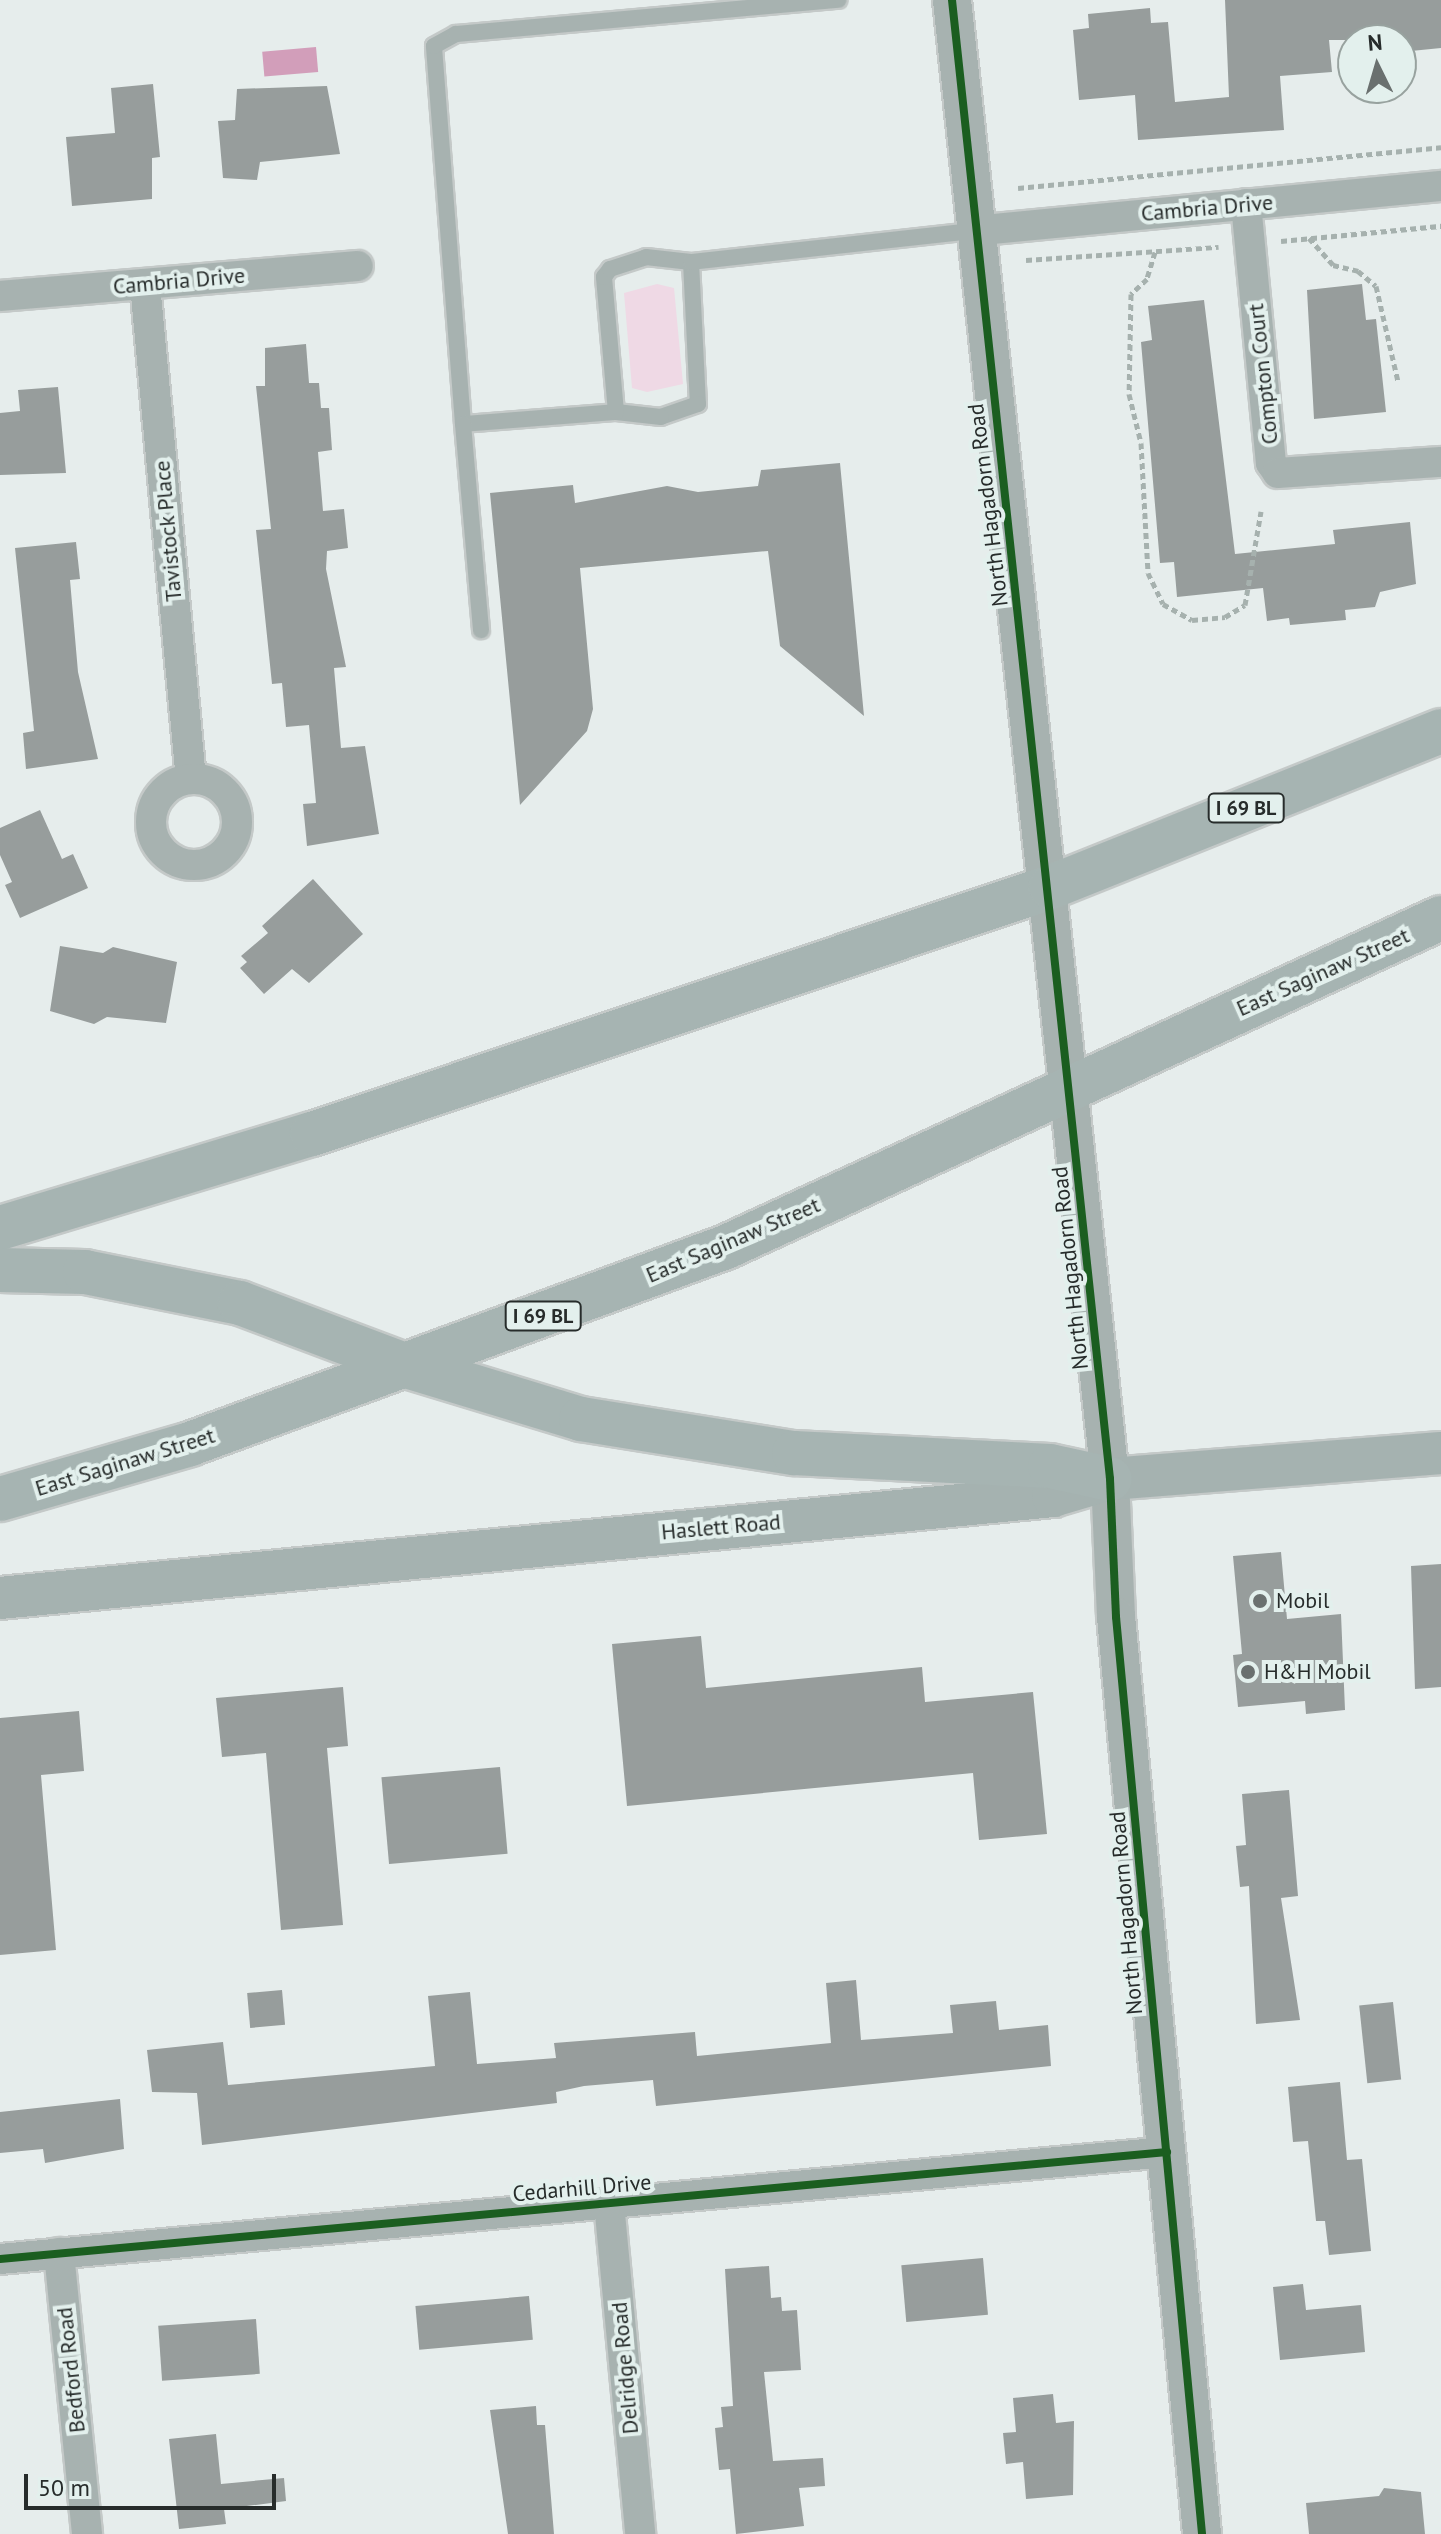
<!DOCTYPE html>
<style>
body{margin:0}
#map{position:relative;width:1441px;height:2534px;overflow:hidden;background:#e6edec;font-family:"PT Sans",sans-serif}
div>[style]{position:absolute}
.green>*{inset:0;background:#efd9e5}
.water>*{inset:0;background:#d29eba;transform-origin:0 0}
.building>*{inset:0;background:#979d9c;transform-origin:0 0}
.path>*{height:5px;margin-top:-2.5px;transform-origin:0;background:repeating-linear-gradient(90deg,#a6b1ae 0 6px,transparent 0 10px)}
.roads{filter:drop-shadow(2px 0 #c4c9c8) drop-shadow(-2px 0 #c4c9c8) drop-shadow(0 2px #c4c9c8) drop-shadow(0 -2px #c4c9c8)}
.service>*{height:16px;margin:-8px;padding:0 8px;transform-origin:8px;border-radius:8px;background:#a7b2b0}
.minor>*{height:30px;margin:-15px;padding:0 15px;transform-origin:15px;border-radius:15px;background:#a7b2b0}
.minor>.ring{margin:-15px;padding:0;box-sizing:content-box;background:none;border:30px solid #a7b2b0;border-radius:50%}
.tertiary>*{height:38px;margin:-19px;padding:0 19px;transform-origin:19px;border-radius:19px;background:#a7b2b0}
.secondary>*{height:42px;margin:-21px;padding:0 21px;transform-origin:21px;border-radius:21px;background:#a5b2b0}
.primary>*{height:44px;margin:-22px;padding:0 22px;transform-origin:22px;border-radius:22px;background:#a6b4b2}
.cycleway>*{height:8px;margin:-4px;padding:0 4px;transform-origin:4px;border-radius:4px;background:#1b5e20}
.dots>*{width:22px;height:22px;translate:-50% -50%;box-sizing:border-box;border:4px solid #e3f0ed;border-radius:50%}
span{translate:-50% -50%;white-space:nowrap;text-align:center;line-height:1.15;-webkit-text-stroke:8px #e3f0ed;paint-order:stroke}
.shield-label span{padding:2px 6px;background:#e3f0ed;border:2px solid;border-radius:6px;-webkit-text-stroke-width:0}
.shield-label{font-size:20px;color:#272c2b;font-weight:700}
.street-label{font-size:22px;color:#272c2b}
.poi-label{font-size:22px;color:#272c2b}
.left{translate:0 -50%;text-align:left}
.north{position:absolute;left:1337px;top:24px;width:80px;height:80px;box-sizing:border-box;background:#e3f0ed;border:2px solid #98a29f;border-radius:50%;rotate:355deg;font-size:22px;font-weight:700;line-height:32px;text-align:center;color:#272c2b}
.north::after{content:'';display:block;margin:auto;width:28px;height:36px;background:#6a706f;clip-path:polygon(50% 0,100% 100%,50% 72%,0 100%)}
.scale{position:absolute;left:24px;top:2474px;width:252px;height:36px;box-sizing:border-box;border:4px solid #272c2b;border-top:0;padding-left:10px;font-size:24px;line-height:28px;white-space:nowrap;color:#272c2b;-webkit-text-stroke:6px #e3f0ed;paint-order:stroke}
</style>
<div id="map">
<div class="green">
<div style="clip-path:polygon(657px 284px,674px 288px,683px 384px,647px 392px,632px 388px,624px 293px)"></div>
</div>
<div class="water">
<div style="left:316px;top:47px;width:25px;height:54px;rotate:85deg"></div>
</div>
<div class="building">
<div style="clip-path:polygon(1225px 0,1441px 0,1441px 48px,1401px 52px,1401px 40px,1329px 40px,1332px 72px,1280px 76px,1284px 130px,1138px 140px,1135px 95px,1079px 100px,1073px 30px,1089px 28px,1088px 14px,1150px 8px,1151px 23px,1168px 22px,1175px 102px,1229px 97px)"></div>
<div style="clip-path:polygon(153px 84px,160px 157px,152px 158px,152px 199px,72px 206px,66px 137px,115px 133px,111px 88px)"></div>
<div style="clip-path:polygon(327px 86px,340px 154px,260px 162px,257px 180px,223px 178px,218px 121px,235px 120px,237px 89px)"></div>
<div style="clip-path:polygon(1362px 284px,1366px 320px,1376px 319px,1386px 412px,1314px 419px,1307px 290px)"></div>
<div style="clip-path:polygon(1204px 300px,1235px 554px,1335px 544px,1333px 530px,1410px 522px,1416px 584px,1380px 592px,1375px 607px,1345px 610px,1346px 620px,1290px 625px,1289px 618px,1267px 621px,1263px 588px,1177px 597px,1174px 562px,1160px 563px,1141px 342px,1152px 340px,1148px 306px)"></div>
<div style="clip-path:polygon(306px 344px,309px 383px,319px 383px,321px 408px,329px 408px,332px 450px,318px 452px,323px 511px,344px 509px,348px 548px,327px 551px,326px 569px,346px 667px,334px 668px,341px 748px,365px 746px,379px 834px,307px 846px,303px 804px,316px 803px,309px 725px,286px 727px,282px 683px,272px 684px,256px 530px,271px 529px,256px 386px,265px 386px,265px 348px)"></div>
<div style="clip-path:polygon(58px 387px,66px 473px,0 475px,0 413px,20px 411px,18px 390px)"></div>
<div style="clip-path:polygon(840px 463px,864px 716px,780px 646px,768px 551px,580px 568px,593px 709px,587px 731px,520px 805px,490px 493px,573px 485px,575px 503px,667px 486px,698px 492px,758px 486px,761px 470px)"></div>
<div style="clip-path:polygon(76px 542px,80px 579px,70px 580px,78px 672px,98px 759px,26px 769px,23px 733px,34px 731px,15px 548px)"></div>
<div style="clip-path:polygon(40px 810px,62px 859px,73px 854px,88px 888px,20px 918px,5px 885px,12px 882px,0 855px,0 828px)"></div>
<div style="clip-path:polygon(313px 879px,363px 934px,309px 983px,292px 969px,264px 994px,240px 968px,247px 962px,241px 956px,268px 933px,262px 926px)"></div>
<div style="clip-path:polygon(60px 946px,103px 953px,113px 947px,177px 962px,166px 1023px,107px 1017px,94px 1024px,50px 1011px)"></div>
<div style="clip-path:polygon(1281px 1552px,1287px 1619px,1341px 1614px,1345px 1710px,1306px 1714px,1305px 1701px,1238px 1707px,1233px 1655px,1242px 1654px,1233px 1556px)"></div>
<div style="clip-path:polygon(1441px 1564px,1441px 1687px,1415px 1689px,1411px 1566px)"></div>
<div style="clip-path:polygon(701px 1636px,706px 1688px,922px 1667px,925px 1702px,1033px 1692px,1047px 1834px,979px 1840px,973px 1773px,627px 1806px,612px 1644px)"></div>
<div style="clip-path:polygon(343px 1687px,348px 1746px,327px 1748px,343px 1925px,281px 1930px,266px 1753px,222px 1757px,216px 1698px)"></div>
<div style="clip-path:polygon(79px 1711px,84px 1771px,41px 1775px,56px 1950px,0 1955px,0 1718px)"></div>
<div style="left:500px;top:1767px;width:87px;height:119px;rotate:85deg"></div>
<div style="clip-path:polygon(1289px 1790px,1298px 1896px,1281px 1898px,1300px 2020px,1256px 2024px,1249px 1886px,1240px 1887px,1236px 1846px,1246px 1845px,1242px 1794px)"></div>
<div style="clip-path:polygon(856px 1980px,861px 2040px,953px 2033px,950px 2005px,996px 2001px,999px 2030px,1048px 2025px,1051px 2066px,656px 2106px,653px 2080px,584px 2086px,556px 2092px,557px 2103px,202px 2145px,197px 2093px,152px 2092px,147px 2050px,223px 2042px,228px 2085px,435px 2066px,428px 1996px,470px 1992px,477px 2064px,556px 2058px,554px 2043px,695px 2032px,697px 2056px,831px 2043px,826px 1983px)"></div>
<div style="left:282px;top:1990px;width:35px;height:35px;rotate:85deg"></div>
<div style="left:1393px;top:2002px;width:78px;height:34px;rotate:84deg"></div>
<div style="clip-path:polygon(1340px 2082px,1347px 2160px,1362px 2159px,1371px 2251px,1329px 2255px,1325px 2221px,1316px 2221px,1308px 2141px,1293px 2142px,1288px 2087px)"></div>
<div style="clip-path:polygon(120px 2099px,124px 2149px,45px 2163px,43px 2149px,0 2153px,0 2112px)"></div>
<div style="left:983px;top:2258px;width:57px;height:82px;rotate:85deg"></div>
<div style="clip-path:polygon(769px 2266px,771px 2298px,781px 2297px,782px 2311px,797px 2310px,801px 2370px,764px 2372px,773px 2461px,823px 2458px,825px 2486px,799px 2488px,804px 2526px,736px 2534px,730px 2469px,719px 2470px,715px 2428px,723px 2427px,721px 2407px,733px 2406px,725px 2269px)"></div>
<div style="clip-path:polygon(1303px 2284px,1306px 2310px,1361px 2305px,1365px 2352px,1280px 2360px,1273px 2287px)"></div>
<div style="left:529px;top:2296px;width:44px;height:114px;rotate:85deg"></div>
<div style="left:256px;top:2319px;width:55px;height:98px;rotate:86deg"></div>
<div style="clip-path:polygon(1053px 2394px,1056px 2423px,1074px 2421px,1073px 2495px,1026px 2499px,1023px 2462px,1006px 2464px,1003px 2433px,1016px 2432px,1013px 2398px)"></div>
<div style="clip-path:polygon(536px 2406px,537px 2425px,545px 2425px,554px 2534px,508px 2534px,490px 2410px)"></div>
<div style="clip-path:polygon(216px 2434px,221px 2484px,284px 2478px,286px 2501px,224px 2509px,226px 2524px,179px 2529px,169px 2439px)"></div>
<div style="clip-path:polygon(1384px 2488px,1421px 2492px,1425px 2534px,1309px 2534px,1306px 2503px,1379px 2496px)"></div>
</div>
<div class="path">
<div style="left:1018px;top:188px;width:425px;rotate:-5.5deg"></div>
<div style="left:1309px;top:238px;width:36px;rotate:48deg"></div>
<div style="left:1333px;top:265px;width:26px;rotate:13deg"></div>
<div style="left:1358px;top:271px;width:23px;rotate:40deg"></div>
<div style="left:1376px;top:286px;width:98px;rotate:77deg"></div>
<div style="left:1281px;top:241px;width:161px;rotate:-5.4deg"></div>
<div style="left:1155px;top:252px;width:28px;rotate:107deg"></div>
<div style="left:1147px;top:279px;width:22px;rotate:137deg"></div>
<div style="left:1131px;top:294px;width:100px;rotate:91.1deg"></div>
<div style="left:1129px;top:394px;width:50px;rotate:76.2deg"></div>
<div style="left:1141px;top:443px;width:130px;rotate:86.9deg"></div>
<div style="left:1148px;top:573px;width:34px;rotate:64deg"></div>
<div style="left:1163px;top:604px;width:33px;rotate:29deg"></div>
<div style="left:1192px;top:620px;width:33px;rotate:-5deg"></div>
<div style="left:1225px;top:617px;width:23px;rotate:-31deg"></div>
<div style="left:1245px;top:605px;width:95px;rotate:-80.3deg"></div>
<div style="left:1026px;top:260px;width:193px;rotate:-3.9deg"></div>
</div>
<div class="roads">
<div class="service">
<div style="left:691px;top:262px;width:142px;rotate:87.2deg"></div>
<div style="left:698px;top:404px;width:39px;rotate:161deg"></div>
<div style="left:661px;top:417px;width:45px;rotate:-173.7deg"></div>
<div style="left:616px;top:412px;width:153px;rotate:175.5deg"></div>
<div style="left:463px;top:424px;width:379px;rotate:-94.4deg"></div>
<div style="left:434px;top:46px;width:25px;rotate:-29deg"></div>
<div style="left:456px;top:34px;width:384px;rotate:-5.1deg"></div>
<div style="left:616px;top:412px;width:136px;rotate:-95.1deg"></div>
<div style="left:604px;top:277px;width:10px;rotate:-53deg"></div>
<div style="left:610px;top:269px;width:38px;rotate:-18deg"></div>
<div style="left:646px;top:257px;width:45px;rotate:6.3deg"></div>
<div style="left:691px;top:262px;width:284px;rotate:-6.3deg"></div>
<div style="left:463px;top:424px;width:207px;rotate:85deg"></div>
</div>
<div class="minor">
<div style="left:1246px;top:204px;width:260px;rotate:84.5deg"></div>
<div style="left:1271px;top:463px;width:12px;rotate:55deg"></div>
<div style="left:1278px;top:473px;width:163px;rotate:-3.9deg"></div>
<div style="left:973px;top:231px;width:470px;rotate:-5.5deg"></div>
<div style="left:145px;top:284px;width:497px;rotate:84.7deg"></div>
<div style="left:0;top:296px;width:359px;rotate:-4.8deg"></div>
<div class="ring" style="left:151px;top:779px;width:56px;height:56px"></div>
<div style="left:609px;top:2203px;width:332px;rotate:84.6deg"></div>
<div style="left:59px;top:2253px;width:282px;rotate:84.3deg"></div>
<div style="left:0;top:2259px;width:1172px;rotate:-5.24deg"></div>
</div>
<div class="tertiary">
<div style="left:952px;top:0;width:1487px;rotate:83.9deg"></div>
<div style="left:1110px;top:1479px;width:138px;rotate:87.5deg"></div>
<div style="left:1116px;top:1617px;width:921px;rotate:84.64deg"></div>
</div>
<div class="secondary">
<div style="left:0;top:1598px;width:1058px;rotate:-5.53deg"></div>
<div style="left:1053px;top:1496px;width:59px;rotate:-16.6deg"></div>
<div style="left:1110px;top:1479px;width:332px;rotate:-4.5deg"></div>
</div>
<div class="primary">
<div style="left:0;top:1228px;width:326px;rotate:-16.8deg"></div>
<div style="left:312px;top:1134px;width:779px;rotate:-18.48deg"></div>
<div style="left:1051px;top:887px;width:420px;rotate:-21.8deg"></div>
<div style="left:0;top:1270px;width:85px;rotate:1.3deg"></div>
<div style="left:85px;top:1272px;width:158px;rotate:11.3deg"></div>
<div style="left:240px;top:1303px;width:182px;rotate:20.6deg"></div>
<div style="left:410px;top:1367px;width:179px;rotate:16.9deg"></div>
<div style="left:581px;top:1419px;width:216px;rotate:9.1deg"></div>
<div style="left:794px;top:1453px;width:256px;rotate:2.9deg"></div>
<div style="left:1050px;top:1466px;width:61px;rotate:12.2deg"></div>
<div style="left:0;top:1499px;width:198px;rotate:-16.1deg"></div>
<div style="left:190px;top:1444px;width:571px;rotate:-20.18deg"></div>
<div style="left:726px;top:1247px;width:787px;rotate:-24.71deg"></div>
</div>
</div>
<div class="cycleway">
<div style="left:952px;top:0;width:1487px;rotate:83.9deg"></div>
<div style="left:1110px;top:1479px;width:138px;rotate:87.5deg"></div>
<div style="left:1116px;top:1617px;width:921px;rotate:84.64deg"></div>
<div style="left:0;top:2259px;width:1172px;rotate:-5.24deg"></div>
</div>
<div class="dots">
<div style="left:1260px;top:1601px;background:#6a706f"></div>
<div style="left:1248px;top:1672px;background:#6a706f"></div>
</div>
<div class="shield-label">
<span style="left:1246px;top:808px">I 69 BL</span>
<span style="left:543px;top:1316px">I 69 BL</span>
</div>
<div class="street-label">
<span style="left:1207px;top:208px;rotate:-5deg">Cambria Drive</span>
<span style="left:179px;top:281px;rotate:-5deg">Cambria Drive</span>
<span style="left:1263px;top:374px;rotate:-96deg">Compton Court</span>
<span style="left:988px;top:505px;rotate:-97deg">North Hagadorn Road</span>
<span style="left:168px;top:531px;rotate:-95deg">Tavistock Place</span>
<span style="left:1323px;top:972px;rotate:-24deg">East Saginaw Street</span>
<span style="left:733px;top:1240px;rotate:-23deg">East Saginaw Street</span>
<span style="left:1070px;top:1268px;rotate:-96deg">North Hagadorn Road</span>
<span style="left:125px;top:1462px;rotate:-17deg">East Saginaw Street</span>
<span style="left:721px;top:1527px;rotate:-5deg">Haslett Road</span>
<span style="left:1126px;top:1913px;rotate:-95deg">North Hagadorn Road</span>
<span style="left:582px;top:2188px;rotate:-5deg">Cedarhill Drive</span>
<span style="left:625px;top:2368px;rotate:-95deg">Delridge Road</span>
<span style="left:71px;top:2370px;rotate:-96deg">Bedford Road</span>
</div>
<div class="poi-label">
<span class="left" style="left:1276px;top:1601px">Mobil</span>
<span class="left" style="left:1264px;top:1672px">H&amp;H Mobil</span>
</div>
<div class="north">N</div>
<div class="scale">50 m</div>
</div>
